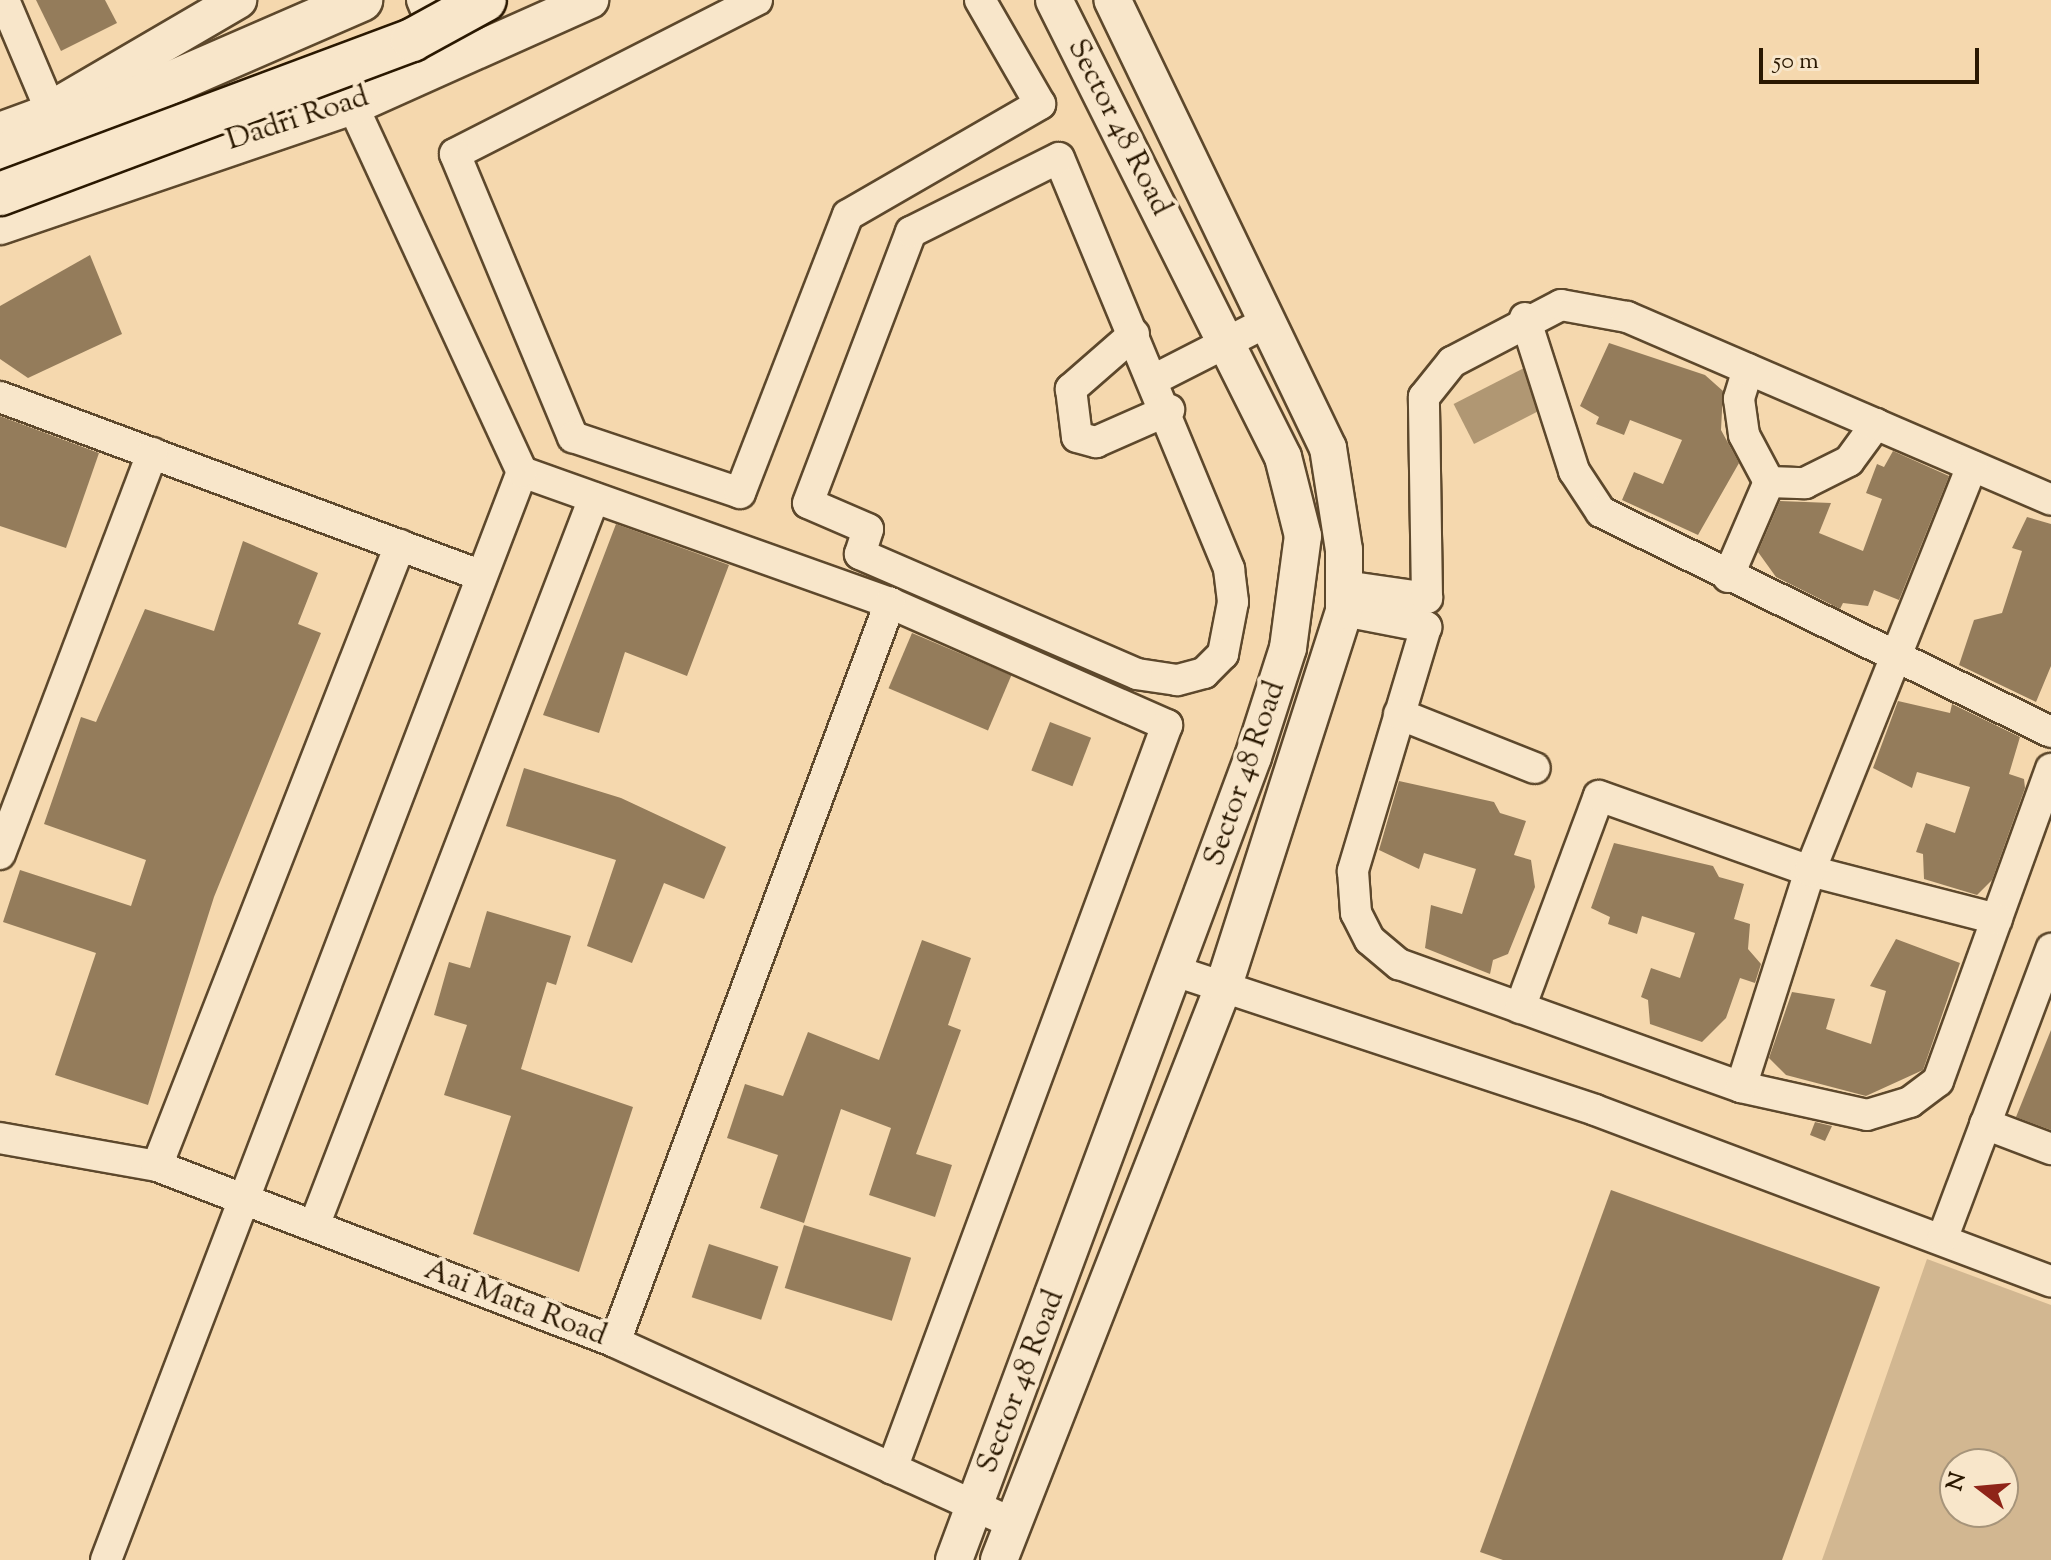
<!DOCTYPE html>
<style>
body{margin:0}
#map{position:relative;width:2051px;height:1560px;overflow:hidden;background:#f5d8ae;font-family:"Sorts Mill Goudy",serif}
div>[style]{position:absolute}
.green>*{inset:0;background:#d2b791}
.water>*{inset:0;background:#b09773;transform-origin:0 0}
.building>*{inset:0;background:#947c5b;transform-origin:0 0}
.roads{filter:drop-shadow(2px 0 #5d482c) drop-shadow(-2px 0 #5d482c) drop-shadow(0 2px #5d482c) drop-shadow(0 -2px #5d482c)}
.minor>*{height:30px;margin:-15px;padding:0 15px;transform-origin:15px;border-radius:15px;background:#f8e6ca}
.tertiary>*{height:36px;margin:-18px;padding:0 18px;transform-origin:18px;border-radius:18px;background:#f8e6ca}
.secondary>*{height:42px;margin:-21px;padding:0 21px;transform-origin:21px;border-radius:21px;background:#f8e6ca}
.bridges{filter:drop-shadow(2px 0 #2a1801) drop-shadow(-2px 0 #2a1801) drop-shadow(0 2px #2a1801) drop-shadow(0 -2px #2a1801)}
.secondary-bridge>*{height:42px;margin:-21px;padding:0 21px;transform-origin:21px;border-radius:21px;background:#f8e6ca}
span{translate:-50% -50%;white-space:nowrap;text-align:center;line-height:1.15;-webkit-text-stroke:8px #f8e6ca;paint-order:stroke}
.street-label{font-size:30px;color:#2a1801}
.north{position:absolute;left:1939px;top:1448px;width:80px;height:80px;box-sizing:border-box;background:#f8e6ca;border:2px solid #a6947a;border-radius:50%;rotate:286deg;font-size:22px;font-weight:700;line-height:32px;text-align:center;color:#2a1801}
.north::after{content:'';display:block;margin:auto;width:28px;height:36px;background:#8f2418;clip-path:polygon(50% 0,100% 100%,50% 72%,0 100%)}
.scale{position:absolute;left:1759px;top:48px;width:220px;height:36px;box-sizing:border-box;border:4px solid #2a1801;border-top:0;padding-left:10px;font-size:24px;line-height:28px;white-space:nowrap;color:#2a1801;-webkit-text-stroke:6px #f8e6ca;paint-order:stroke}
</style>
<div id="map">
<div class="green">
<div style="clip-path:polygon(evenodd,1927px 1259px,2051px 1305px,2051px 1560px,1822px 1560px,1927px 1259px,1955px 1464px,2003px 1464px,2003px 1512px,1955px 1512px,1955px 1464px)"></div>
</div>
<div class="water">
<div style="left:1532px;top:364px;width:45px;height:88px;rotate:63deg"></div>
</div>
<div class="building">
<div style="clip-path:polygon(36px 0,105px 0,117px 23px,61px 51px)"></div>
<div style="clip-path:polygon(90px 255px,122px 334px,28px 378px,0 359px,0 306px)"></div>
<div style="clip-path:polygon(1609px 343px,1705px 375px,1723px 391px,1721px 430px,1739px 463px,1698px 535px,1622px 500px,1634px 472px,1663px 484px,1682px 440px,1630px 420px,1624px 435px,1596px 424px,1599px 417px,1580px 406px)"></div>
<div style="clip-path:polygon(0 416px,99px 453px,66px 548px,0 526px)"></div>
<div style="clip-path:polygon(1893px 451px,1949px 476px,1899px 600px,1874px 590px,1868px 606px,1843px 603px,1840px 609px,1776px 577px,1758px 552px,1780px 501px,1831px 503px,1819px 533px,1863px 551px,1882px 499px,1866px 493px,1877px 464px,1884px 467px)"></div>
<div style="clip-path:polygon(2027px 517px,2051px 524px,2051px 666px,2036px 702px,1959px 665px,1974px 620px,2002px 613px,2022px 551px,2012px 548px)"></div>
<div style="clip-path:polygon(616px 524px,729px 565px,687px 676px,625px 652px,599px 733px,543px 715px)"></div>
<div style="clip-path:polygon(243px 541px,318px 573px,298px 624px,321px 633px,214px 897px,148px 1105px,55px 1075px,96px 953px,3px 922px,20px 870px,131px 906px,146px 860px,44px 824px,81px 717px,96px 722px,145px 609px,214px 631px)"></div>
<div style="left:912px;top:633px;width:108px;height:60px;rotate:23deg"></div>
<div style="clip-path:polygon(1898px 701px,1950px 713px,1952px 704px,2020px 737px,2009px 774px,2024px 779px,2025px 788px,1992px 880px,1977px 895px,1924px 879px,1923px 854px,1916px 852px,1926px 823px,1955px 833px,1970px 787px,1917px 772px,1912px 788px,1873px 768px)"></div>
<div style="left:1050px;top:722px;width:44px;height:52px;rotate:21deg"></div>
<div style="clip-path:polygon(524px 768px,621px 798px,726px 847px,704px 899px,664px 883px,632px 963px,587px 946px,616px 860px,506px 826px)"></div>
<div style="clip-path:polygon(1399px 781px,1494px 802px,1500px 813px,1526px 821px,1514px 855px,1531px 860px,1535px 887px,1508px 954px,1493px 960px,1490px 974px,1425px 948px,1431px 905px,1462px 914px,1476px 869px,1424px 853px,1419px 869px,1379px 850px)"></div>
<div style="clip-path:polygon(1614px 843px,1713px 866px,1719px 877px,1744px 884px,1734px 919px,1750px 924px,1748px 949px,1761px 964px,1755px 983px,1740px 978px,1726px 1018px,1702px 1042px,1650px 1024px,1648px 1000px,1641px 997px,1651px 968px,1680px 978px,1695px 933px,1642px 916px,1637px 934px,1608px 924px,1610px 917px,1591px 908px)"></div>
<div style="clip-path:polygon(487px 911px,571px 936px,556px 985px,547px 982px,521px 1069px,633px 1107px,579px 1272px,473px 1234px,511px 1116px,444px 1095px,467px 1025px,434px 1015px,449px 962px,470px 968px)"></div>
<div style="clip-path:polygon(1896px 939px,1960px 963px,1923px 1070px,1866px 1096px,1786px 1075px,1769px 1058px,1792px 992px,1835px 999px,1826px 1029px,1871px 1044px,1886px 991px,1870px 986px)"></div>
<div style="clip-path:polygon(922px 940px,971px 958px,948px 1025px,961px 1030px,916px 1154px,952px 1165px,935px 1217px,869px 1195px,891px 1128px,841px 1109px,804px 1223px,760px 1208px,778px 1155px,727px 1138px,745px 1084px,783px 1096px,808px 1032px,879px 1060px)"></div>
<div style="clip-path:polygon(2051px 1030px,2051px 1130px,2016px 1117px)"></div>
<div style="clip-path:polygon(1815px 1122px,1832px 1126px,1825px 1141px,1810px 1135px)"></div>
<div style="clip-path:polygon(1611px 1190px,1880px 1287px,1782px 1560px,1503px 1560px,1480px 1552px)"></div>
<div style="left:804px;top:1225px;width:112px;height:66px;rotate:17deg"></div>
<div style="left:709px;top:1244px;width:73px;height:56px;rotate:18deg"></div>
</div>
<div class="roads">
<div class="minor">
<div style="left:4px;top:0;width:118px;rotate:67.1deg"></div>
<div style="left:422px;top:0;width:51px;rotate:66.9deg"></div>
<div style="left:757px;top:0;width:339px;rotate:153deg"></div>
<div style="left:455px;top:154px;width:307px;rotate:67.4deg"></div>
<div style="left:573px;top:437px;width:176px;rotate:18.5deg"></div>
<div style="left:740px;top:493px;width:298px;rotate:-68.8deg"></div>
<div style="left:848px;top:215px;width:222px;rotate:-30deg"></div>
<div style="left:1040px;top:104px;width:120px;rotate:-120deg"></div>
<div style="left:1059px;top:158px;width:445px;rotate:67.5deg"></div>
<div style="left:1229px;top:569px;width:33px;rotate:83deg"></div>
<div style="left:1233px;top:602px;width:53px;rotate:100.9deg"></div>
<div style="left:1223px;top:654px;width:27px;rotate:135deg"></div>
<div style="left:1204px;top:673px;width:28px;rotate:165deg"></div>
<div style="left:1177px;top:680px;width:40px;rotate:-171.5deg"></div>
<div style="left:1137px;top:674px;width:302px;rotate:-156.6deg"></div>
<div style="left:860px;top:554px;width:26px;rotate:-72deg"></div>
<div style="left:868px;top:529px;width:65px;rotate:-156.6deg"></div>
<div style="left:808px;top:503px;width:290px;rotate:-69.2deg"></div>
<div style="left:911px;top:232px;width:165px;rotate:-26.6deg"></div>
<div style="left:1525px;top:318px;width:161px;rotate:72.2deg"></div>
<div style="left:1574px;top:471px;width:49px;rotate:56.6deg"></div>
<div style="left:1601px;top:512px;width:501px;rotate:26.05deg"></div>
<div style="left:1134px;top:334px;width:84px;rotate:138.9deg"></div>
<div style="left:1071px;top:389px;width:48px;rotate:82.9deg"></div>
<div style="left:1077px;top:437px;width:20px;rotate:15deg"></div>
<div style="left:1096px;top:442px;width:80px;rotate:-23.7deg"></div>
<div style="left:1748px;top:369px;width:31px;rotate:107deg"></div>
<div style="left:1739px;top:399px;width:36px;rotate:82deg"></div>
<div style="left:1744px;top:435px;width:53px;rotate:62deg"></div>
<div style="left:1769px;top:482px;width:36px;rotate:2deg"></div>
<div style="left:1805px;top:483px;width:49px;rotate:-26.6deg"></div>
<div style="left:1849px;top:461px;width:46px;rotate:-53.9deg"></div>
<div style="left:1155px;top:379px;width:128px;rotate:-27deg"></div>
<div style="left:0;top:397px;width:514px;rotate:20.37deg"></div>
<div style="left:522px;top:472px;width:391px;rotate:19.6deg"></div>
<div style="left:890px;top:603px;width:303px;rotate:23.8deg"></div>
<div style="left:1167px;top:725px;width:793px;rotate:110.29deg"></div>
<div style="left:1728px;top:577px;width:103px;rotate:-66.7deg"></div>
<div style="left:1344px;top:586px;width:84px;rotate:8.2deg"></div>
<div style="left:1427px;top:598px;width:201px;rotate:-90.9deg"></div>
<div style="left:1424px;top:397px;width:45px;rotate:-51.3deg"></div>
<div style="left:1452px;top:362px;width:123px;rotate:-27.6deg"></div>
<div style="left:1561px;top:305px;width:67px;rotate:10.3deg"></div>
<div style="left:1627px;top:317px;width:462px;rotate:23.3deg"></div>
<div style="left:1344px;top:611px;width:84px;rotate:11deg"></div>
<div style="left:1426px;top:627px;width:255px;rotate:106.7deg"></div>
<div style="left:1353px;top:871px;width:42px;rotate:85.9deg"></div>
<div style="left:1356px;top:913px;width:30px;rotate:63deg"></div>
<div style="left:1370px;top:940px;width:38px;rotate:40deg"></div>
<div style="left:1399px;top:964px;width:363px;rotate:19.8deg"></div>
<div style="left:1741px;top:1087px;width:129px;rotate:12.5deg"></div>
<div style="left:1867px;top:1115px;width:45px;rotate:-16.8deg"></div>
<div style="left:1910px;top:1102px;width:35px;rotate:-37deg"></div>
<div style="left:1938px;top:1081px;width:332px;rotate:-70.1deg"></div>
<div style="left:1399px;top:714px;width:146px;rotate:21.7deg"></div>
<div style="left:0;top:854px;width:429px;rotate:-69.2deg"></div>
<div style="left:1178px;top:972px;width:439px;rotate:18.3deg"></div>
<div style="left:1595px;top:1110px;width:487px;rotate:20.6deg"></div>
<div style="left:1520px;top:1008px;width:226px;rotate:-69.6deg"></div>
<div style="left:1599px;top:796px;width:224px;rotate:19.6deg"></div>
<div style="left:1810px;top:871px;width:193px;rotate:14.4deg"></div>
<div style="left:1741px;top:1087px;width:227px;rotate:-72.3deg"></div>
<div style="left:1810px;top:871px;width:436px;rotate:-68.2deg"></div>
<div style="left:1985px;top:1124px;width:71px;rotate:20.7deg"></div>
<div style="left:0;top:1138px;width:159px;rotate:10.1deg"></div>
<div style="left:157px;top:1166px;width:491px;rotate:21deg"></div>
<div style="left:615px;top:1342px;width:437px;rotate:24.5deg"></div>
<div style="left:157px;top:1166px;width:667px;rotate:-68.63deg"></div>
<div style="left:314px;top:1226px;width:780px;rotate:-68.96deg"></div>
<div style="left:1943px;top:1237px;width:308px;rotate:-69.4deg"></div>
<div style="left:615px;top:1342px;width:789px;rotate:-69.59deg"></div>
<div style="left:106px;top:1560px;width:1165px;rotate:-69.08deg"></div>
<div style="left:522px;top:472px;width:403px;rotate:-114.8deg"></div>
</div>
<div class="tertiary">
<div style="left:0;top:131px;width:40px;rotate:-20.2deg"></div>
<div style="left:38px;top:117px;width:232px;rotate:-30.3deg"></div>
<div style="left:0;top:226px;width:373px;rotate:-18.8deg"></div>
<div style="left:353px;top:106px;width:260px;rotate:-24.1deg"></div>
<div style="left:954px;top:1560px;width:857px;rotate:-69.58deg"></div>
<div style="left:1253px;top:757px;width:114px;rotate:-72.2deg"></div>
<div style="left:1288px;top:648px;width:113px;rotate:-82.4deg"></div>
<div style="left:1303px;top:536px;width:81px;rotate:-104.2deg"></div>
<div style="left:1283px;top:457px;width:511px;rotate:-116.62deg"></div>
<div style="left:999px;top:1560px;width:617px;rotate:-68.63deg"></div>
<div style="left:1224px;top:985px;width:393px;rotate:-72.2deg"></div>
<div style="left:1344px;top:611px;width:61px;rotate:-90deg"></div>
<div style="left:1344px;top:550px;width:103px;rotate:-98.9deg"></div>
<div style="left:1328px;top:448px;width:497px;rotate:-115.7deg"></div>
</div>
<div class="secondary">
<div style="left:0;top:157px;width:394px;rotate:-23.5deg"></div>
</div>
</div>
<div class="bridges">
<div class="secondary-bridge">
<div style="left:0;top:194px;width:440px;rotate:-20.5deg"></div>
<div style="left:412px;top:40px;width:83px;rotate:-28.7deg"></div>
</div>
</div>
<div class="street-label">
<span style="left:298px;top:120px;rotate:-18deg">Dadri Road</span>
<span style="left:1118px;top:128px;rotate:63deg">Sector 48 Road</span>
<span style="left:1246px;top:774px;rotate:-71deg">Sector 48 Road</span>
<span style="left:515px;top:1304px;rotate:21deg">Aai Mata Road</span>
<span style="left:1022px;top:1382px;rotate:-69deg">Sector 48 Road</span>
</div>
<div class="north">N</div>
<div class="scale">50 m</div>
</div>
